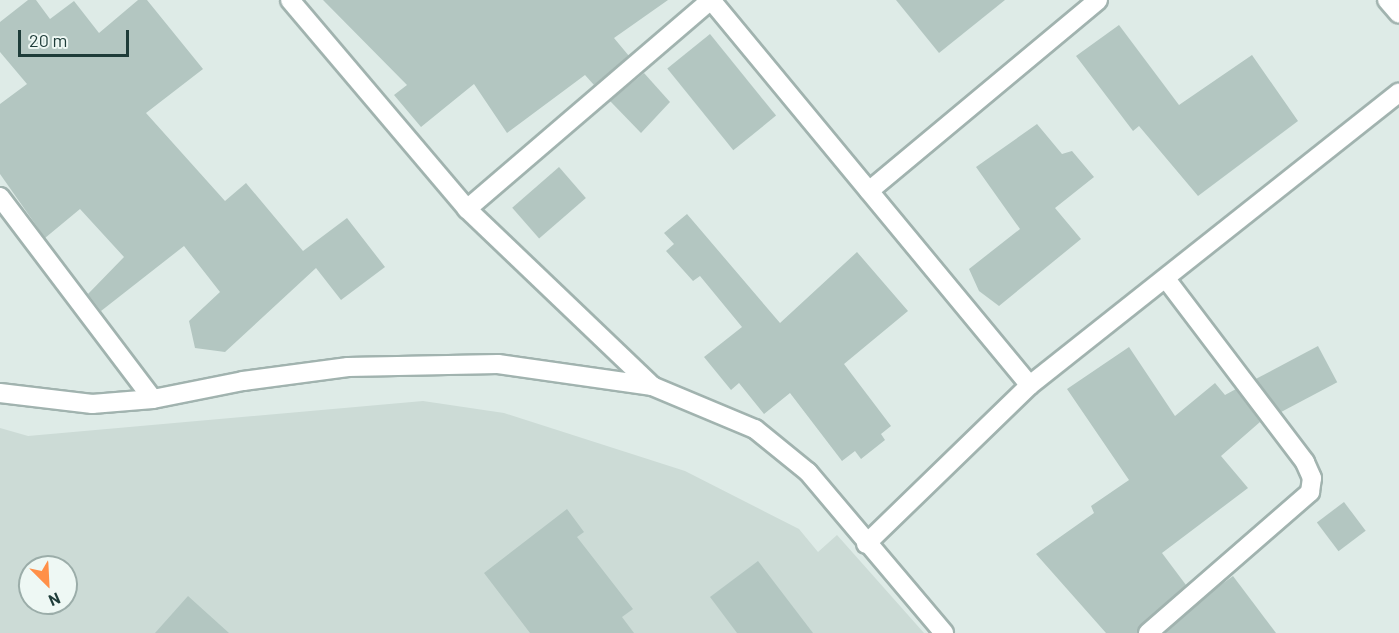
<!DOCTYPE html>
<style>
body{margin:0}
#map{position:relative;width:1399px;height:633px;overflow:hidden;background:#deebe7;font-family:Barlow,sans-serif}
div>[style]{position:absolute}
.built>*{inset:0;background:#ccdbd6}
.building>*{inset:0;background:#b3c6c1;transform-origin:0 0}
.roads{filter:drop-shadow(2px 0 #a1b3af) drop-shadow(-2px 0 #a1b3af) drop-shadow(0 2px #a1b3af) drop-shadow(0 -2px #a1b3af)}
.street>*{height:18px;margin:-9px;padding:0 9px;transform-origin:9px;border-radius:9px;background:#fff}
span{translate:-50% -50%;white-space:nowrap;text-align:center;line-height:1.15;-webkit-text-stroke:5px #eef8f4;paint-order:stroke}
.north{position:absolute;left:18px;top:555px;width:60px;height:60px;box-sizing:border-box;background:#eef8f4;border:2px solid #9bada9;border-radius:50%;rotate:156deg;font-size:16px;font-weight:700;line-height:24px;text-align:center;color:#1e3c39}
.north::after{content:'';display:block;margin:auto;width:21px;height:27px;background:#ff9048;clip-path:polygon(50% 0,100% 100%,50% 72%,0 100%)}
.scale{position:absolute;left:18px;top:30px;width:111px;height:27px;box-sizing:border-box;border:3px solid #1e3c39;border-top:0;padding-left:8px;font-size:18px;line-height:21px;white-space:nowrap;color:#1e3c39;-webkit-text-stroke:4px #eef8f4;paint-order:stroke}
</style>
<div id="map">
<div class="built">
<div style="clip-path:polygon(evenodd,423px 401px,504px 413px,685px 471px,799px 529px,818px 552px,837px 535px,924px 633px,0 633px,0 428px,28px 436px,423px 401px,30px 567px,66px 567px,66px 603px,30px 603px,30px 567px)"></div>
</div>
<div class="building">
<div style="clip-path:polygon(28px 0,36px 0,50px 19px,74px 1px,99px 33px,138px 0,147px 0,203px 69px,146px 113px,225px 201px,246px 183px,303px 251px,347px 218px,385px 267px,341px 300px,316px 268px,225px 352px,195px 348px,189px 321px,220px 292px,184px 246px,101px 311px,88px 294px,124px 257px,80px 209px,45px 238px,0 174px,0 104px,27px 84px,0 52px,0 22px)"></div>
<div style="clip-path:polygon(323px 0,668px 0,614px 38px,629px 56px,594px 85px,585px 75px,507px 133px,474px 84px,421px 127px,394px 95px,407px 85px)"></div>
<div style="clip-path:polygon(896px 0,1005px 0,939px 53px)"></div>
<div style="clip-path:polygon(1119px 25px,1179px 105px,1252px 55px,1298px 121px,1198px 196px,1139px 126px,1133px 131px,1076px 56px)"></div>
<div style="left:710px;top:34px;width:105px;height:55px;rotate:51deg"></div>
<div style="clip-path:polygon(644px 73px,670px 102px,641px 133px,610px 101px)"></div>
<div style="clip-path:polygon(1037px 124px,1062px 154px,1072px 151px,1094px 177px,1055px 208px,1081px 239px,999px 306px,979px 291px,969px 269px,1020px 229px,976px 167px)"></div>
<div style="left:559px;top:167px;width:41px;height:62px;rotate:49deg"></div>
<div style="clip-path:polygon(687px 214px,780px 323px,857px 252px,908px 311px,844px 364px,891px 426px,881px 434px,885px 440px,861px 459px,855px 451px,842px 461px,790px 393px,764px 414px,739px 383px,731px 390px,704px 357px,742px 327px,700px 276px,693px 281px,666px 251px,674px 244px,664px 233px)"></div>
<div style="left:1318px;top:346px;width:41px;height:70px;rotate:62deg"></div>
<div style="clip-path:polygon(1129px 347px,1175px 416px,1215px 383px,1225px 395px,1236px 389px,1260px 422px,1221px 456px,1248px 488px,1162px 553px,1186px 585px,1141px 625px,1137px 633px,1106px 633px,1036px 554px,1094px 513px,1091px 506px,1129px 480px,1067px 389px)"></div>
<div style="left:1344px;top:502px;width:36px;height:34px;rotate:53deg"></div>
<div style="clip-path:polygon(567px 509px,584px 532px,577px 537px,633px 609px,622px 617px,634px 633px,530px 633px,484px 573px)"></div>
<div style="clip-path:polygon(758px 561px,813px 633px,737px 633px,710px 597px)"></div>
<div style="clip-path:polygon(1233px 576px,1276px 633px,1165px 633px,1215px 589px)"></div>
<div style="clip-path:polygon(188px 596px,229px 633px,155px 633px)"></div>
</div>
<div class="roads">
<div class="street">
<div style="left:290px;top:0;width:274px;rotate:49.7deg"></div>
<div style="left:467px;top:209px;width:256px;rotate:43.7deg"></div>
<div style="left:711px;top:0;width:500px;rotate:50.4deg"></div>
<div style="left:1387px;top:0;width:18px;rotate:49deg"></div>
<div style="left:869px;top:191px;width:298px;rotate:-39.8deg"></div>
<div style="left:0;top:197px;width:253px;rotate:52.9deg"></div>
<div style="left:467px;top:209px;width:321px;rotate:-40.6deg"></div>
<div style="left:0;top:393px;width:93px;rotate:6.8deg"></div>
<div style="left:92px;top:404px;width:61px;rotate:-4.7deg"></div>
<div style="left:153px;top:399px;width:92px;rotate:-11.3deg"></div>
<div style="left:243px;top:381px;width:106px;rotate:-7.6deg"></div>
<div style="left:348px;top:367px;width:150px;rotate:-1.1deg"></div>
<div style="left:498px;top:364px;width:156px;rotate:8.1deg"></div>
<div style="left:652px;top:386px;width:112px;rotate:22.7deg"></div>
<div style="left:755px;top:429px;width:68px;rotate:39.1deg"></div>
<div style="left:808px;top:472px;width:211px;rotate:49.8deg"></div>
<div style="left:866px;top:544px;width:228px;rotate:-44.1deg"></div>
<div style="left:1030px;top:385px;width:471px;rotate:-38.4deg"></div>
<div style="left:1148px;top:633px;width:215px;rotate:-41deg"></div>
<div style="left:1310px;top:492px;width:14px;rotate:-82deg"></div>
<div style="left:1312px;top:478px;width:17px;rotate:-114deg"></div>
<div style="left:1305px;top:462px;width:228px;rotate:-127.2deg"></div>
</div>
</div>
<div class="north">N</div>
<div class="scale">20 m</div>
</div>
